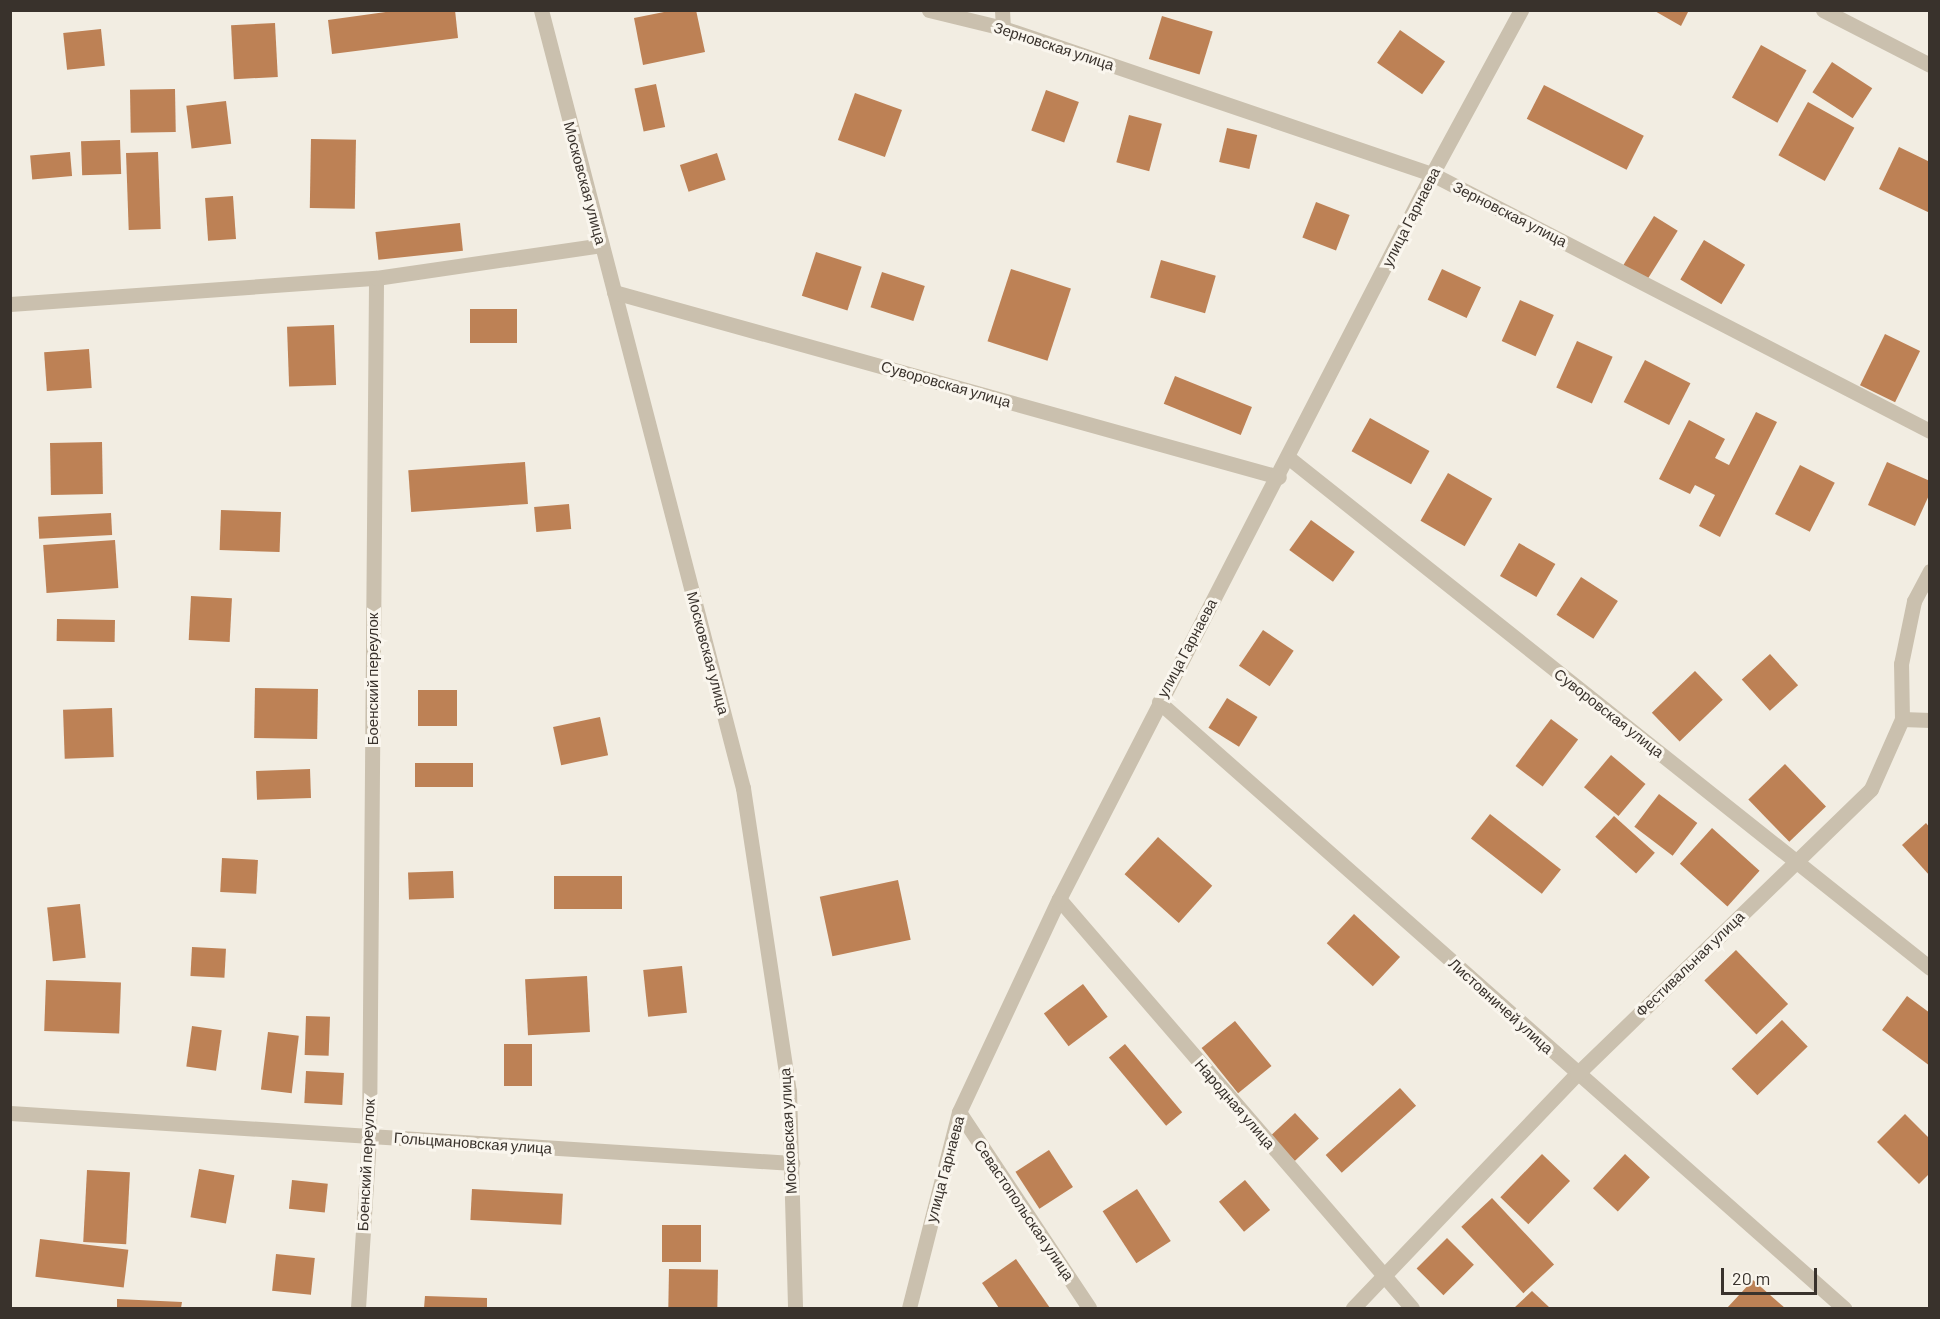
<!DOCTYPE html>
<meta charset="utf-8">
<style>
body{margin:0}
#map{position:relative;width:1940px;height:1319px;overflow:hidden;background:#f2ede2;font-family:Barlow,sans-serif}
div>[style]{position:absolute}
.building>*{inset:0;background:#bd8155;transform-origin:0 0}
.minor>*{height:15px;margin:-7.5px;padding:0 7.5px;transform-origin:7.5px;border-radius:7.5px;background:#cac0ae}
span{translate:-50% -50%;white-space:nowrap;text-align:center;line-height:1.15;-webkit-text-stroke:6px #faf6ee;paint-order:stroke}
.street-label{font-size:15px;color:#39322c}
.frame{position:absolute;inset:0;border:12px solid #39322c;pointer-events:none}
.scale{position:absolute;left:1721px;top:1268px;width:96px;height:27px;box-sizing:border-box;border:3px solid #39322c;border-top:0;padding-left:8px;font-size:18px;line-height:21px;white-space:nowrap;color:#39322c;-webkit-text-stroke:4px #faf6ee;paint-order:stroke}
</style>
<div id="map">
<div class="building">
<div style="clip-path:polygon(400px 10px,455px 10px,458px 38px,332px 54px,328px 20px)"></div>
<div style="clip-path:polygon(674px 10px,696px 10px,705px 52px,643px 65px,634px 18px)"></div>
<div style="clip-path:polygon(1653px 10px,1689px 10px,1681px 26px)"></div>
<div style="left:1162px;top:16px;width:53px;height:45px;rotate:17deg"></div>
<div style="left:275px;top:23px;width:54px;height:44px;rotate:87deg"></div>
<div style="left:101px;top:29px;width:37px;height:38px;rotate:84deg"></div>
<div style="left:1400px;top:30px;width:55px;height:40px;rotate:35deg"></div>
<div style="left:1761px;top:45px;width:52px;height:60px;rotate:29deg"></div>
<div style="left:1832px;top:62px;width:48px;height:36px;rotate:33deg"></div>
<div style="left:656px;top:84px;width:44px;height:22px;rotate:78deg"></div>
<div style="left:1544px;top:85px;width:112px;height:38px;rotate:27deg"></div>
<div style="left:175px;top:89px;width:43px;height:45px;rotate:89deg"></div>
<div style="left:1046px;top:90px;width:35px;height:43px;rotate:20deg"></div>
<div style="left:855px;top:93px;width:50px;height:50px;rotate:20deg"></div>
<div style="left:226px;top:101px;width:43px;height:40px;rotate:83deg"></div>
<div style="left:1808px;top:102px;width:53px;height:61px;rotate:29deg"></div>
<div style="left:1129px;top:115px;width:34px;height:49px;rotate:15deg"></div>
<div style="left:1227px;top:128px;width:31px;height:35px;rotate:13deg"></div>
<div style="left:311px;top:139px;width:45px;height:69px;rotate:1deg"></div>
<div style="left:120px;top:140px;width:34px;height:39px;rotate:88deg"></div>
<div style="clip-path:polygon(1899px 147px,1930px 162px,1930px 213px,1879px 189px)"></div>
<div style="left:70px;top:152px;width:24px;height:40px;rotate:85deg"></div>
<div style="left:158px;top:152px;width:77px;height:32px;rotate:88deg"></div>
<div style="left:717px;top:153px;width:28px;height:39px;rotate:72deg"></div>
<div style="left:233px;top:196px;width:43px;height:28px;rotate:86deg"></div>
<div style="left:1316px;top:202px;width:36px;height:38px;rotate:21deg"></div>
<div style="left:1654px;top:216px;width:28px;height:58px;rotate:32deg"></div>
<div style="left:460px;top:223px;width:28px;height:85px;rotate:84deg"></div>
<div style="left:1704px;top:240px;width:48px;height:46px;rotate:31deg"></div>
<div style="left:816px;top:252px;width:48px;height:46px;rotate:18deg"></div>
<div style="left:1161px;top:260px;width:57px;height:39px;rotate:16deg"></div>
<div style="left:1011px;top:269px;width:63px;height:76px;rotate:18deg"></div>
<div style="left:1442px;top:269px;width:43px;height:34px;rotate:25deg"></div>
<div style="left:882px;top:272px;width:45px;height:37px;rotate:18deg"></div>
<div style="left:1520px;top:300px;width:37px;height:45px;rotate:24deg"></div>
<div style="left:470px;top:309px;width:47px;height:34px"></div>
<div style="left:334px;top:325px;width:60px;height:47px;rotate:88deg"></div>
<div style="left:1885px;top:334px;width:39px;height:57px;rotate:26deg"></div>
<div style="left:1577px;top:341px;width:39px;height:51px;rotate:24deg"></div>
<div style="left:89px;top:349px;width:39px;height:45px;rotate:86deg"></div>
<div style="left:1645px;top:360px;width:51px;height:47px;rotate:27deg"></div>
<div style="left:1175px;top:376px;width:83px;height:30px;rotate:22deg"></div>
<div style="clip-path:polygon(1756px 412px,1777px 422px,1720px 537px,1699px 526px,1715px 495px,1695px 485px,1690px 494px,1659px 479px,1689px 420px,1725px 439px,1715px 458px,1729px 465px)"></div>
<div style="left:1370px;top:418px;width:68px;height:38px;rotate:29deg"></div>
<div style="left:102px;top:442px;width:52px;height:52px;rotate:89deg"></div>
<div style="left:525px;top:462px;width:42px;height:117px;rotate:86deg"></div>
<div style="clip-path:polygon(1887px 462px,1930px 481px,1930px 493px,1915px 526px,1868px 505px)"></div>
<div style="left:1800px;top:465px;width:39px;height:55px;rotate:27deg"></div>
<div style="left:1448px;top:473px;width:51px;height:55px;rotate:30deg"></div>
<div style="left:569px;top:504px;width:25px;height:35px;rotate:85deg"></div>
<div style="left:221px;top:510px;width:60px;height:40px;rotate:2deg"></div>
<div style="left:111px;top:513px;width:22px;height:73px;rotate:87deg"></div>
<div style="left:1311px;top:520px;width:54px;height:37px;rotate:36deg"></div>
<div style="left:115px;top:540px;width:48px;height:72px;rotate:86deg"></div>
<div style="left:1519px;top:543px;width:42px;height:38px;rotate:30deg"></div>
<div style="left:1581px;top:577px;width:44px;height:45px;rotate:33deg"></div>
<div style="left:191px;top:596px;width:41px;height:44px;rotate:3deg"></div>
<div style="left:57px;top:619px;width:58px;height:22px;rotate:1deg"></div>
<div style="left:1263px;top:630px;width:37px;height:43px;rotate:34deg"></div>
<div style="left:1770px;top:654px;width:42px;height:38px;rotate:48deg"></div>
<div style="left:1695px;top:671px;width:40px;height:60px;rotate:46deg"></div>
<div style="left:255px;top:688px;width:63px;height:50px;rotate:1deg"></div>
<div style="left:418px;top:690px;width:39px;height:36px"></div>
<div style="left:1227px;top:698px;width:36px;height:35px;rotate:32deg"></div>
<div style="left:112px;top:708px;width:49px;height:49px;rotate:88deg"></div>
<div style="left:600px;top:717px;width:39px;height:48px;rotate:78deg"></div>
<div style="left:1551px;top:719px;width:34px;height:59px;rotate:37deg"></div>
<div style="left:1611px;top:755px;width:45px;height:42px;rotate:40deg"></div>
<div style="left:415px;top:763px;width:58px;height:24px"></div>
<div style="left:1785px;top:764px;width:59px;height:51px;rotate:46deg"></div>
<div style="left:310px;top:769px;width:29px;height:54px;rotate:88deg"></div>
<div style="left:1659px;top:794px;width:48px;height:41px;rotate:37deg"></div>
<div style="left:1490px;top:814px;width:90px;height:31px;rotate:38deg"></div>
<div style="left:1614px;top:816px;width:55px;height:28px;rotate:42deg"></div>
<div style="clip-path:polygon(1926px 823px,1930px 828px,1930px 876px,1902px 845px)"></div>
<div style="left:1712px;top:828px;width:64px;height:48px;rotate:42deg"></div>
<div style="left:1158px;top:837px;width:73px;height:50px;rotate:42deg"></div>
<div style="left:222px;top:858px;width:36px;height:34px;rotate:3deg"></div>
<div style="left:453px;top:871px;width:27px;height:45px;rotate:88deg"></div>
<div style="left:622px;top:876px;width:33px;height:68px;rotate:90deg"></div>
<div style="left:898px;top:880px;width:61px;height:80px;rotate:78deg"></div>
<div style="left:80px;top:904px;width:54px;height:33px;rotate:84deg"></div>
<div style="left:1354px;top:914px;width:63px;height:40px;rotate:43deg"></div>
<div style="left:192px;top:947px;width:34px;height:29px;rotate:3deg"></div>
<div style="left:1736px;top:950px;width:75px;height:44px;rotate:46deg"></div>
<div style="left:682px;top:966px;width:47px;height:39px;rotate:84deg"></div>
<div style="left:587px;top:976px;width:56px;height:62px;rotate:87deg"></div>
<div style="left:46px;top:980px;width:75px;height:51px;rotate:2deg"></div>
<div style="left:1083px;top:984px;width:41px;height:49px;rotate:53deg"></div>
<div style="clip-path:polygon(1907px 996px,1930px 1013px,1930px 1066px,1882px 1030px)"></div>
<div style="left:306px;top:1016px;width:24px;height:39px;rotate:2deg"></div>
<div style="left:1782px;top:1020px;width:37px;height:70px;rotate:46deg"></div>
<div style="left:1235px;top:1021px;width:58px;height:43px;rotate:51deg"></div>
<div style="left:192px;top:1026px;width:30px;height:41px;rotate:8deg"></div>
<div style="left:268px;top:1032px;width:31px;height:58px;rotate:7deg"></div>
<div style="left:532px;top:1044px;width:42px;height:28px;rotate:90deg"></div>
<div style="left:1125px;top:1044px;width:89px;height:21px;rotate:50deg"></div>
<div style="left:306px;top:1071px;width:38px;height:32px;rotate:3deg"></div>
<div style="left:1400px;top:1088px;width:24px;height:100px;rotate:48deg"></div>
<div style="left:1295px;top:1113px;width:35px;height:33px;rotate:47deg"></div>
<div style="clip-path:polygon(1905px 1114px,1930px 1139px,1930px 1173px,1919px 1184px,1877px 1142px)"></div>
<div style="left:1049px;top:1150px;width:44px;height:40px;rotate:57deg"></div>
<div style="left:1542px;top:1154px;width:39px;height:60px;rotate:44deg"></div>
<div style="left:1625px;top:1154px;width:34px;height:47px;rotate:43deg"></div>
<div style="left:199px;top:1169px;width:36px;height:49px;rotate:10deg"></div>
<div style="left:87px;top:1170px;width:43px;height:72px;rotate:3deg"></div>
<div style="left:292px;top:1180px;width:36px;height:29px;rotate:6deg"></div>
<div style="left:1245px;top:1180px;width:39px;height:34px;rotate:50deg"></div>
<div style="left:472px;top:1189px;width:91px;height:31px;rotate:3deg"></div>
<div style="left:1137px;top:1189px;width:62px;height:41px;rotate:57deg"></div>
<div style="left:1492px;top:1198px;width:91px;height:42px;rotate:47deg"></div>
<div style="left:662px;top:1225px;width:39px;height:37px"></div>
<div style="left:1447px;top:1238px;width:38px;height:43px;rotate:45deg"></div>
<div style="left:40px;top:1239px;width:89px;height:38px;rotate:7deg"></div>
<div style="left:276px;top:1254px;width:39px;height:37px;rotate:6deg"></div>
<div style="clip-path:polygon(1016px 1259px,1050px 1308px,999px 1308px,982px 1283px)"></div>
<div style="left:669px;top:1269px;width:49px;height:39px;rotate:1deg"></div>
<div style="clip-path:polygon(1753px 1280px,1785px 1308px,1727px 1308px)"></div>
<div style="clip-path:polygon(1532px 1291px,1550px 1308px,1514px 1308px)"></div>
<div style="clip-path:polygon(425px 1296px,487px 1298px,487px 1308px,424px 1308px)"></div>
<div style="clip-path:polygon(117px 1299px,182px 1302px,181px 1308px,117px 1308px)"></div>
</div>
<div class="minor">
<div style="left:541px;top:10px;width:804px;rotate:75.45deg"></div>
<div style="left:743px;top:788px;width:306px;rotate:81.4deg"></div>
<div style="left:789px;top:1091px;width:217px;rotate:88.4deg"></div>
<div style="left:929px;top:10px;width:76px;rotate:13.7deg"></div>
<div style="left:1003px;top:28px;width:453px;rotate:18.8deg"></div>
<div style="left:1432px;top:174px;width:560px;rotate:27.3deg"></div>
<div style="left:1002px;top:10px;width:18px;rotate:87deg"></div>
<div style="left:1823px;top:10px;width:120px;rotate:27.2deg"></div>
<div style="left:614px;top:292px;width:690px;rotate:15.55deg"></div>
<div style="left:10px;top:304px;width:367px;rotate:-4.1deg"></div>
<div style="left:1289px;top:458px;width:819px;rotate:38.51deg"></div>
<div style="left:1159px;top:702px;width:915px;rotate:41.5deg"></div>
<div style="left:1902px;top:719px;width:28px;rotate:2deg"></div>
<div style="left:1059px;top:899px;width:540px;rotate:49.2deg"></div>
<div style="left:959px;top:1112px;width:235px;rotate:56.4deg"></div>
<div style="left:10px;top:1113px;width:784px;rotate:3.66deg"></div>
<div style="left:358px;top:1308px;width:171px;rotate:-86.3deg"></div>
<div style="left:369px;top:1137px;width:859px;rotate:-89.53deg"></div>
<div style="left:376px;top:278px;width:228px;rotate:-8.3deg"></div>
<div style="left:909px;top:1308px;width:202px;rotate:-75.7deg"></div>
<div style="left:959px;top:1112px;width:235px;rotate:-64.9deg"></div>
<div style="left:1059px;top:899px;width:815px;rotate:-62.77deg"></div>
<div style="left:1432px;top:174px;width:187px;rotate:-61.5deg"></div>
<div style="left:1353px;top:1308px;width:324px;rotate:-46.3deg"></div>
<div style="left:1577px;top:1074px;width:409px;rotate:-44.1deg"></div>
<div style="left:1871px;top:789px;width:77px;rotate:-66.1deg"></div>
<div style="left:1902px;top:719px;width:55px;rotate:-91deg"></div>
<div style="left:1901px;top:664px;width:64px;rotate:-78.3deg"></div>
<div style="left:1914px;top:601px;width:34px;rotate:-62deg"></div>
</div>
<div class="street-label">
<span style="left:1054px;top:46px;rotate:18deg">Зерновская улица</span>
<span style="left:585px;top:183px;rotate:75deg">Московская улица</span>
<span style="left:1510px;top:214px;rotate:27deg">Зерновская улица</span>
<span style="left:1411px;top:217px;rotate:-63deg">улица Гарнаева</span>
<span style="left:946px;top:384px;rotate:16deg">Суворовская улица</span>
<span style="left:1187px;top:648px;rotate:-62deg">улица Гарнаева</span>
<span style="left:708px;top:653px;rotate:75deg">Московская улица</span>
<span style="left:373px;top:679px;rotate:-90deg">Боенский переулок</span>
<span style="left:1609px;top:713px;rotate:38deg">Суворовская улица</span>
<span style="left:1690px;top:964px;rotate:-44deg">Фестивальная улица</span>
<span style="left:1501px;top:1006px;rotate:42deg">Листовничей улица</span>
<span style="left:1235px;top:1104px;rotate:49deg">Народная улица</span>
<span style="left:788px;top:1131px;rotate:-93deg">Московская улица</span>
<span style="left:473px;top:1143px;rotate:4deg">Гольцмановская улица</span>
<span style="left:366px;top:1165px;rotate:-87deg">Боенский переулок</span>
<span style="left:945px;top:1169px;rotate:-75deg">улица Гарнаева</span>
<span style="left:1024px;top:1210px;rotate:56deg">Севастопольская улица</span>
</div>
<div class="frame"></div>
<div class="scale">20 m</div>
</div>
